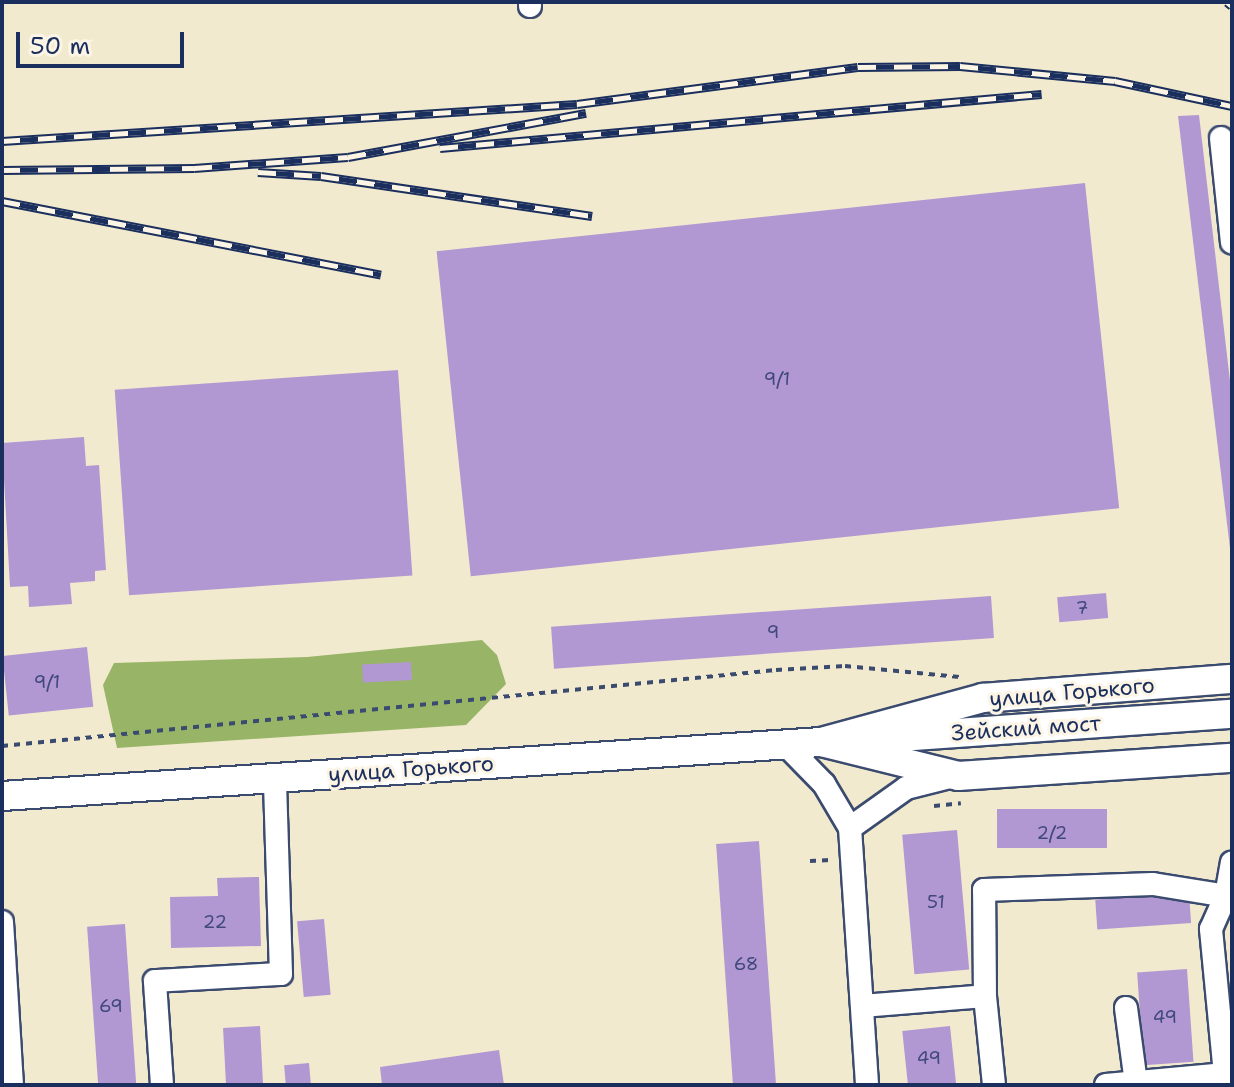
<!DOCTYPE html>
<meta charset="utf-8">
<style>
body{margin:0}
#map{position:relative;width:1234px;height:1087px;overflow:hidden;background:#f2eacf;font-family:"Shantell Sans",sans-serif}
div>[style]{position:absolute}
.forest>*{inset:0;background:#98b567}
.building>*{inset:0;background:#b298d2;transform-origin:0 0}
.path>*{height:4px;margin-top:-2px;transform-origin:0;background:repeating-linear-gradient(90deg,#3b4b6f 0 6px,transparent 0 12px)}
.roads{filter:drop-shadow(2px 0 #3b4b6f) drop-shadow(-2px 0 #3b4b6f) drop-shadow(0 2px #3b4b6f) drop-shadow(0 -2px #3b4b6f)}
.minor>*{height:22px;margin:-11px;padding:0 11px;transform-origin:11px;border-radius:11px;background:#fff}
.major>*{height:28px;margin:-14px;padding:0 14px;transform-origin:14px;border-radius:14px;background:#fff}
.rail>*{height:9px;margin-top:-4.5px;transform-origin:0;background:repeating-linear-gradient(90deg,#fcf5e5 0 18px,#1b2f5e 0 36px);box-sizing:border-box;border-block:2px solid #1b2f5e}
span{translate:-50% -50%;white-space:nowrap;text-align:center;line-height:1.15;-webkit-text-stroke:6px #fcf5e5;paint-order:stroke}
.number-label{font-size:18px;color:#41497b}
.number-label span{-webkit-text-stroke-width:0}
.street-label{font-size:22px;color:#1b2f5e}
.frame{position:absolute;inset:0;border:4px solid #1b2f5e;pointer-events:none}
.scale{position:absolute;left:16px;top:32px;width:168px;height:36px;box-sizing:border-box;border:4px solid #1b2f5e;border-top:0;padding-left:10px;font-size:24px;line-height:28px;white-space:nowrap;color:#1b2f5e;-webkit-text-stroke:6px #fcf5e5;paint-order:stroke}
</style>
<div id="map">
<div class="forest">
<div style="clip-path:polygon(482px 640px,497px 655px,506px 684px,466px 725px,117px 748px,103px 685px,114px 663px,307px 657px)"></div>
</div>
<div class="building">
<div style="clip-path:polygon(1199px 115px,1232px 398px,1232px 565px,1178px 116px)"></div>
<div style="left:1085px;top:183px;width:327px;height:652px;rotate:84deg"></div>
<div style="left:398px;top:370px;width:206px;height:284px;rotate:86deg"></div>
<div style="clip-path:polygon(84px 437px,86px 466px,99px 465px,106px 570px,95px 571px,95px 581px,70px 583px,72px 604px,29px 607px,28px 586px,10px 587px,2px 443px)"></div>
<div style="left:1106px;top:593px;width:25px;height:49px;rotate:85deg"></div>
<div style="left:991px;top:596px;width:42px;height:441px;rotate:86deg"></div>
<div style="left:87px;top:647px;width:60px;height:85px;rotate:84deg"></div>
<div style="left:411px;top:662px;width:18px;height:49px;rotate:87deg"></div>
<div style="left:1107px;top:809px;width:39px;height:110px;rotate:90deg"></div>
<div style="left:957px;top:830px;width:140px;height:55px;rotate:85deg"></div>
<div style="left:759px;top:841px;width:245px;height:43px;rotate:86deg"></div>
<div style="clip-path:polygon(259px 877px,261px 946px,171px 948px,170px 897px,218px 896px,217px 878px)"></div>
<div style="left:1189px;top:893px;width:30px;height:94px;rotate:86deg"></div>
<div style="left:324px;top:919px;width:76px;height:27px;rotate:85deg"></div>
<div style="left:125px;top:924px;width:161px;height:38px;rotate:86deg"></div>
<div style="left:1187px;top:969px;width:93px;height:50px;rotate:86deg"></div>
<div style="left:260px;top:1026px;width:59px;height:37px;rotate:87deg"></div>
<div style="left:950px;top:1026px;width:59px;height:48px;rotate:84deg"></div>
<div style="clip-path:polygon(499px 1050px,504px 1085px,382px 1085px,380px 1067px)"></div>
<div style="left:309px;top:1063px;width:22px;height:25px;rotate:85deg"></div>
</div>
<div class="path">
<div style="left:2px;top:746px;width:778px;rotate:-5.61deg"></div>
<div style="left:776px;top:670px;width:69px;rotate:-3.3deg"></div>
<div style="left:845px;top:666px;width:115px;rotate:5.5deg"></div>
<div style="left:934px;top:806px;width:27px;rotate:-6deg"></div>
<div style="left:810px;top:861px;width:21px;rotate:-3deg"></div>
</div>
<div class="roads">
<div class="minor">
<div style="left:530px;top:2px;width:4px;rotate:90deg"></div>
<div style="left:1221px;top:138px;width:105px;rotate:84deg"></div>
<div style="left:785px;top:744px;width:56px;rotate:45.7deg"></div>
<div style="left:824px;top:784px;width:51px;rotate:59.4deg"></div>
<div style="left:850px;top:828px;width:258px;rotate:86.2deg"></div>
<div style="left:850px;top:828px;width:69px;rotate:-35.5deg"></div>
<div style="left:906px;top:788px;width:49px;rotate:-14deg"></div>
<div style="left:2px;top:922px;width:163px;rotate:86.5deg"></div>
<div style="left:862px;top:1006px;width:123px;rotate:-4.6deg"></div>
<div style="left:1126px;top:1008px;width:76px;rotate:82.4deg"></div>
<div style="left:162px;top:1085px;width:104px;rotate:-93.9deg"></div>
<div style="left:155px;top:981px;width:126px;rotate:-3.2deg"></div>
<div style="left:281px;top:974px;width:196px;rotate:-91.8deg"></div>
<div style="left:994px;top:1085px;width:89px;rotate:-95.8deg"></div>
<div style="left:985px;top:996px;width:106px;rotate:-90.5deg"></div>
<div style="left:984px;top:890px;width:169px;rotate:-2deg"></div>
<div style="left:1153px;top:884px;width:74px;rotate:9.3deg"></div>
<div style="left:1106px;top:1085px;width:120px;rotate:-5.3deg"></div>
<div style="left:1226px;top:1085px;width:157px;rotate:-95.5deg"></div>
<div style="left:1211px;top:929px;width:36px;rotate:-66deg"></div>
<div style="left:1226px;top:896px;width:34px;rotate:-80deg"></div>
</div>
<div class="major">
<div style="left:885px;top:738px;width:348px;rotate:-4deg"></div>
<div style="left:825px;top:743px;width:137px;rotate:13.9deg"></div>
<div style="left:958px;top:776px;width:275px;rotate:-3.8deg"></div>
<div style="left:2px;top:796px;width:821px;rotate:-3.77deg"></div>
<div style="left:821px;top:742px;width:168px;rotate:-15.2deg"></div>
<div style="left:983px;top:698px;width:250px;rotate:-4.4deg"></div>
</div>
</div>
<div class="rail">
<div style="left:1227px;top:2px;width:6px;rotate:39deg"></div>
<div style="left:2px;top:141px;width:576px;rotate:-3.68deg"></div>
<div style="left:577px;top:104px;width:283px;rotate:-7.5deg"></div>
<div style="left:858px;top:67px;width:102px;rotate:-0.6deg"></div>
<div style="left:960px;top:66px;width:156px;rotate:5.5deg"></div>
<div style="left:1115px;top:81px;width:120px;rotate:12.1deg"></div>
<div style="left:440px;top:148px;width:604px;rotate:-5.13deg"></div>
<div style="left:2px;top:170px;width:192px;rotate:-0.6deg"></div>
<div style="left:194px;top:168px;width:154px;rotate:-4.1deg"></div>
<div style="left:348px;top:157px;width:242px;rotate:-10.5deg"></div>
<div style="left:258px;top:172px;width:63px;rotate:3.6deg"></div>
<div style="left:321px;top:176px;width:274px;rotate:8.4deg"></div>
<div style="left:2px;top:201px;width:386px;rotate:11deg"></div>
</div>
<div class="number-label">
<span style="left:777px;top:379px">9/1</span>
<span style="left:1082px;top:608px">7</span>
<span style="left:773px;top:632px">9</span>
<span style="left:47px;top:682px">9/1</span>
<span style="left:1052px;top:833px">2/2</span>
<span style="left:936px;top:902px">51</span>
<span style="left:215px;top:922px">22</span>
<span style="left:746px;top:964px">68</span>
<span style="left:111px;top:1006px">69</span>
<span style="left:1165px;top:1017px">49</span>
<span style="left:929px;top:1058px">49</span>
</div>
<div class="street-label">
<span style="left:1072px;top:692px;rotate:-5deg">улица Горького</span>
<span style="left:1026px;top:728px;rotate:-4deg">Зейский мост</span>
<span style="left:411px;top:769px;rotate:-4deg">улица Горького</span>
</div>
<div class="frame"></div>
<div class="scale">50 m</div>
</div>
